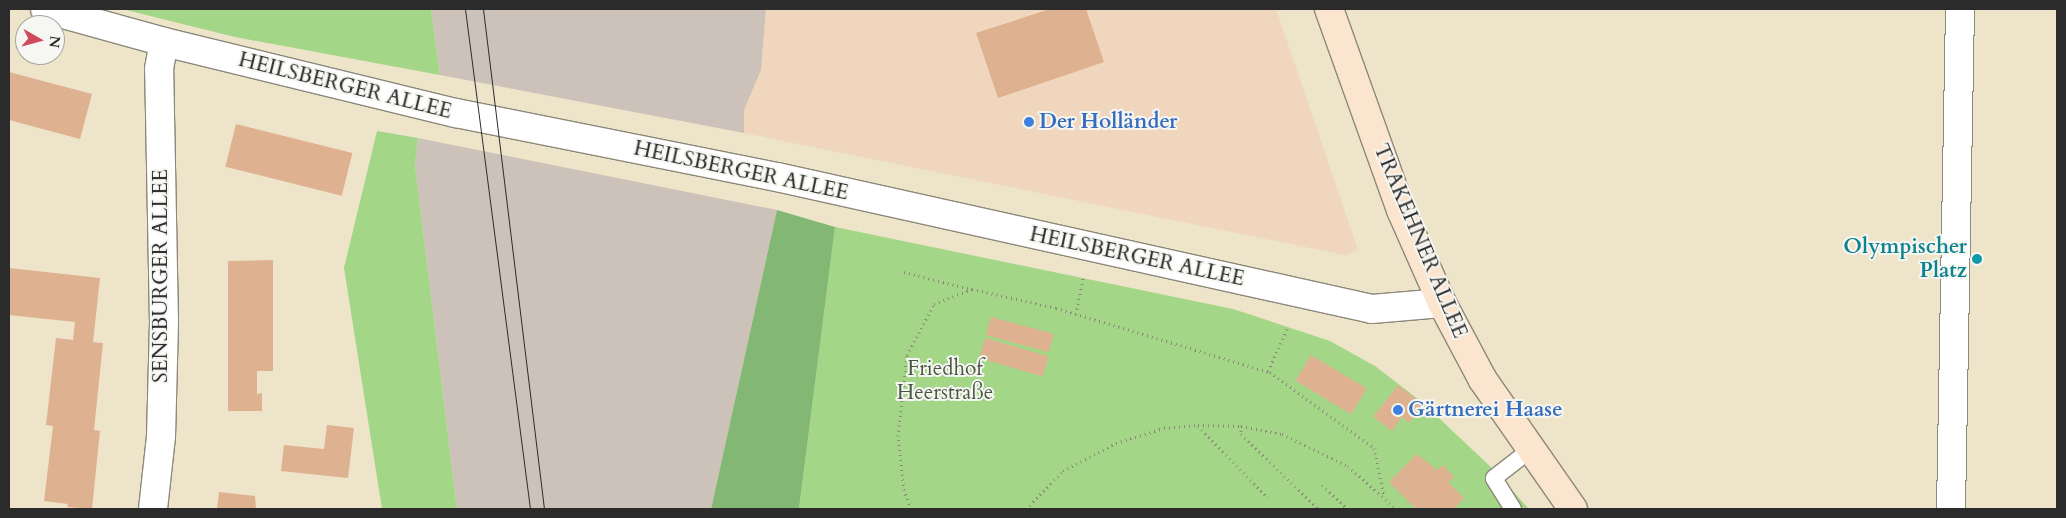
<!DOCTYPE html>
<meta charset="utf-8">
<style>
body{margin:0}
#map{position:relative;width:2066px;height:518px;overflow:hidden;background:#eee4c9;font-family:Cardo,serif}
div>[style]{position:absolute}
.built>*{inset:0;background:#efd6bc}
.industrial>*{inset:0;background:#cdc2b9}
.green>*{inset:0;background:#a3d787}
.forest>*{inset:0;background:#82b874}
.building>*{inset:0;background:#deb190;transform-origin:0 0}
.path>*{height:3px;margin-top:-1.5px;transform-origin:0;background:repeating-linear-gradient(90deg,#8c887a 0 1px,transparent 0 5px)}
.roads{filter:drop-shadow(1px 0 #8c887a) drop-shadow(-1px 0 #8c887a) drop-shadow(0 1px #8c887a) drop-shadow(0 -1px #8c887a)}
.lane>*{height:16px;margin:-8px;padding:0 8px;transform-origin:8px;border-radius:8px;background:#fff}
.street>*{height:28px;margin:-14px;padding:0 14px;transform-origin:14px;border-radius:14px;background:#fff}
.secondary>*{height:28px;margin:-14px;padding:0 14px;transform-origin:14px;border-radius:14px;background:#fce5cf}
.tram>*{height:1px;margin:-0.5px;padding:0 0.5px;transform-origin:0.5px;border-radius:0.5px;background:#2b2b2b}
.dots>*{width:14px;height:14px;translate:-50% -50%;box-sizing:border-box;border:2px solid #f6f6f2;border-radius:50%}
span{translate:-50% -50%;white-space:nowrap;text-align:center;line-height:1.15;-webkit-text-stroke:4px #f6f6f2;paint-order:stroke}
.street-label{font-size:21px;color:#2b2b2b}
.shop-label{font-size:21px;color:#366cbe;font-weight:700}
.left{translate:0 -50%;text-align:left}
.culture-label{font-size:21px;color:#0d838f;font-weight:700}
.right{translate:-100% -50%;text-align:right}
.park-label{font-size:21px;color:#495642}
.frame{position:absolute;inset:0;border:10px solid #2b2b2b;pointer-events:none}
.north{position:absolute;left:15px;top:15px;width:50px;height:50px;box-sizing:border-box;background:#f6f6f2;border:1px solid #a5a5a2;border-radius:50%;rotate:97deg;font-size:14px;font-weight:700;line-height:20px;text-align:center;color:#2b2b2b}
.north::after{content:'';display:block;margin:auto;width:18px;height:22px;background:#d1495b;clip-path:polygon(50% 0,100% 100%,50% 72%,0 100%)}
</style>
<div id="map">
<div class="built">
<div style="clip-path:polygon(766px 9px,1276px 9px,1358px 250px,1345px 255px,744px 133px,744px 110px,761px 70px)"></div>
</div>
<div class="industrial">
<div style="clip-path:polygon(431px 9px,766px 9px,761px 70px,744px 110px,744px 133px,440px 75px)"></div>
<div style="clip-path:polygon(418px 138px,777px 210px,711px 509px,457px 509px,415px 165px)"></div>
</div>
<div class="green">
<div style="clip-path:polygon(122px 9px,431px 9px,440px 75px,235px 37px)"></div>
<div style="clip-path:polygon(377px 131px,418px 138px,415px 165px,457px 509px,382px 509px,344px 268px)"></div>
<div style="clip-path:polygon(835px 227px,1233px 309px,1330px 341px,1375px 366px,1423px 403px,1495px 471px,1529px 509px,799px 509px)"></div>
</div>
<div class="forest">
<div style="clip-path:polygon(777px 210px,835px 227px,799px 509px,711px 509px)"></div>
</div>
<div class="building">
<div style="clip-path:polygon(1050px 9px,1086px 9px,1104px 62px,998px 98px,976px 33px)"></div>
<div style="clip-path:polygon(9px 72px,92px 94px,80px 139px,9px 120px)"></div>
<div style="left:236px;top:124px;width:120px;height:44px;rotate:14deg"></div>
<div style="clip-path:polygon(273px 260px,273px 371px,257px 371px,257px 394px,262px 393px,262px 411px,228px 411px,228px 261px)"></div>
<div style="clip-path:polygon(9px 268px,100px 278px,93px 342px,103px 343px,94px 430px,100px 431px,92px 509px,67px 507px,68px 504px,44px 501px,53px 426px,46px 425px,56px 338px,73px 340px,75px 322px,9px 315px)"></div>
<div style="left:991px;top:317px;width:65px;height:19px;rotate:15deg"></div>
<div style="left:985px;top:338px;width:66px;height:21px;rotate:16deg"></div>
<div style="left:1311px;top:355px;width:65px;height:30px;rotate:31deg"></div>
<div style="clip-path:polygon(1398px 385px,1423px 404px,1409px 423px,1402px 417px,1392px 431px,1373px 417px)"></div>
<div style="clip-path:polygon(327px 425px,354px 428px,348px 478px,281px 471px,284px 445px,324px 449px)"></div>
<div style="clip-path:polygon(1417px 454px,1437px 470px,1443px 465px,1454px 477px,1448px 482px,1464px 498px,1454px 509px,1416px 509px,1389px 482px)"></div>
<div style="clip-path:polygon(219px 492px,255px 496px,256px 509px,217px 509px)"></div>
</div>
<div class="path">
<div style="left:904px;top:272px;width:69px;rotate:14.2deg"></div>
<div style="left:1076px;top:314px;width:37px;rotate:-79deg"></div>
<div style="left:1268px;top:371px;width:48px;rotate:-65.6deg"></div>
<div style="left:1198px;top:426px;width:100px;rotate:45.8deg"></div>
<div style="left:1241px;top:426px;width:8px;rotate:90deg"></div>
<div style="left:1241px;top:434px;width:107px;rotate:44.2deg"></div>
<div style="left:1322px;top:485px;width:35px;rotate:43deg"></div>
<div style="left:911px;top:509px;width:20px;rotate:-110deg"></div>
<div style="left:904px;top:490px;width:54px;rotate:-96.3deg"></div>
<div style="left:898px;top:436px;width:81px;rotate:-83.7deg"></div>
<div style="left:907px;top:355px;width:58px;rotate:-62.1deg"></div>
<div style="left:934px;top:304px;width:41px;rotate:-21.5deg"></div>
<div style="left:972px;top:289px;width:86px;rotate:12.7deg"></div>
<div style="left:1056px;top:308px;width:223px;rotate:16.7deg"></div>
<div style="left:1270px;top:372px;width:129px;rotate:36.2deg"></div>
<div style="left:1374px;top:448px;width:49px;rotate:78.2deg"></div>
<div style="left:1026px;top:509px;width:53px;rotate:-45.8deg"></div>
<div style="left:1063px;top:471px;width:60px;rotate:-27.8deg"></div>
<div style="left:1116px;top:443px;width:50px;rotate:-17.4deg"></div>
<div style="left:1164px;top:428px;width:34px;rotate:-5deg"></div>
<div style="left:1198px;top:425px;width:43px;rotate:1.3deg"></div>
<div style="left:1241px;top:426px;width:42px;rotate:11deg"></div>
<div style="left:1282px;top:434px;width:73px;rotate:25.9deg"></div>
<div style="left:1348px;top:466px;width:64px;rotate:41.9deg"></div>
</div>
<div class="roads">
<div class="lane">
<div style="left:1513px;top:509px;width:36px;rotate:-122deg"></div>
<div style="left:1494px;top:478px;width:46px;rotate:-37.9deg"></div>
</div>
<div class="street">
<div style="left:45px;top:9px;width:123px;rotate:15.5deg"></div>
<div style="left:164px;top:42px;width:301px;rotate:13.7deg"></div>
<div style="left:456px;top:113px;width:327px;rotate:11.3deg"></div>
<div style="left:777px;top:177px;width:609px;rotate:12.51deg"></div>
<div style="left:1372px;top:309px;width:70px;rotate:-4.9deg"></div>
<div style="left:153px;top:509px;width:72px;rotate:-83.7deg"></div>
<div style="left:161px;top:437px;width:115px;rotate:-88.5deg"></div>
<div style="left:164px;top:322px;width:253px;rotate:-91.1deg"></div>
<div style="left:159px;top:69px;width:27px;rotate:-80deg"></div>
<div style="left:1951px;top:509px;width:500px;rotate:-88.97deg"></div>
</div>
<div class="secondary">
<div style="left:1329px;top:9px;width:214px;rotate:70.3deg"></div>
<div style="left:1401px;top:210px;width:102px;rotate:66.2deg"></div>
<div style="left:1442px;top:303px;width:87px;rotate:62deg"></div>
<div style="left:1483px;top:380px;width:157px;rotate:55.1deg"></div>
</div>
</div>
<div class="tram">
<div style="left:465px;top:9px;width:504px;rotate:82.59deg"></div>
<div style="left:483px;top:9px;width:504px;rotate:83.04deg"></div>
</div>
<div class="dots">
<div style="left:1029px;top:122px;background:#3f7fe0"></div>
<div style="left:1977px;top:259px;background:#0f9aa8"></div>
<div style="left:1398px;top:410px;background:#3f7fe0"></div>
</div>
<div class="street-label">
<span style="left:345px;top:86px;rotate:14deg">HEILSBERGER ALLEE</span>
<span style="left:741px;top:171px;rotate:12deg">HEILSBERGER ALLEE</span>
<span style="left:1420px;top:241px;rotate:67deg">TRAKEHNER ALLEE</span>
<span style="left:1137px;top:257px;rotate:12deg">HEILSBERGER ALLEE</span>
<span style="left:161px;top:276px;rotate:-90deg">SENSBURGER ALLEE</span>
</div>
<div class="shop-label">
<span class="left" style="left:1039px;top:122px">Der Holländer</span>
<span class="left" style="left:1408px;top:410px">Gärtnerei Haase</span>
</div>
<div class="culture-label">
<span class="right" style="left:1967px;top:259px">Olympischer<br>Platz</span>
</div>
<div class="park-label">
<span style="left:945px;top:381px">Friedhof<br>Heerstraße</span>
</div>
<div class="frame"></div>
<div class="north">N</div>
</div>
